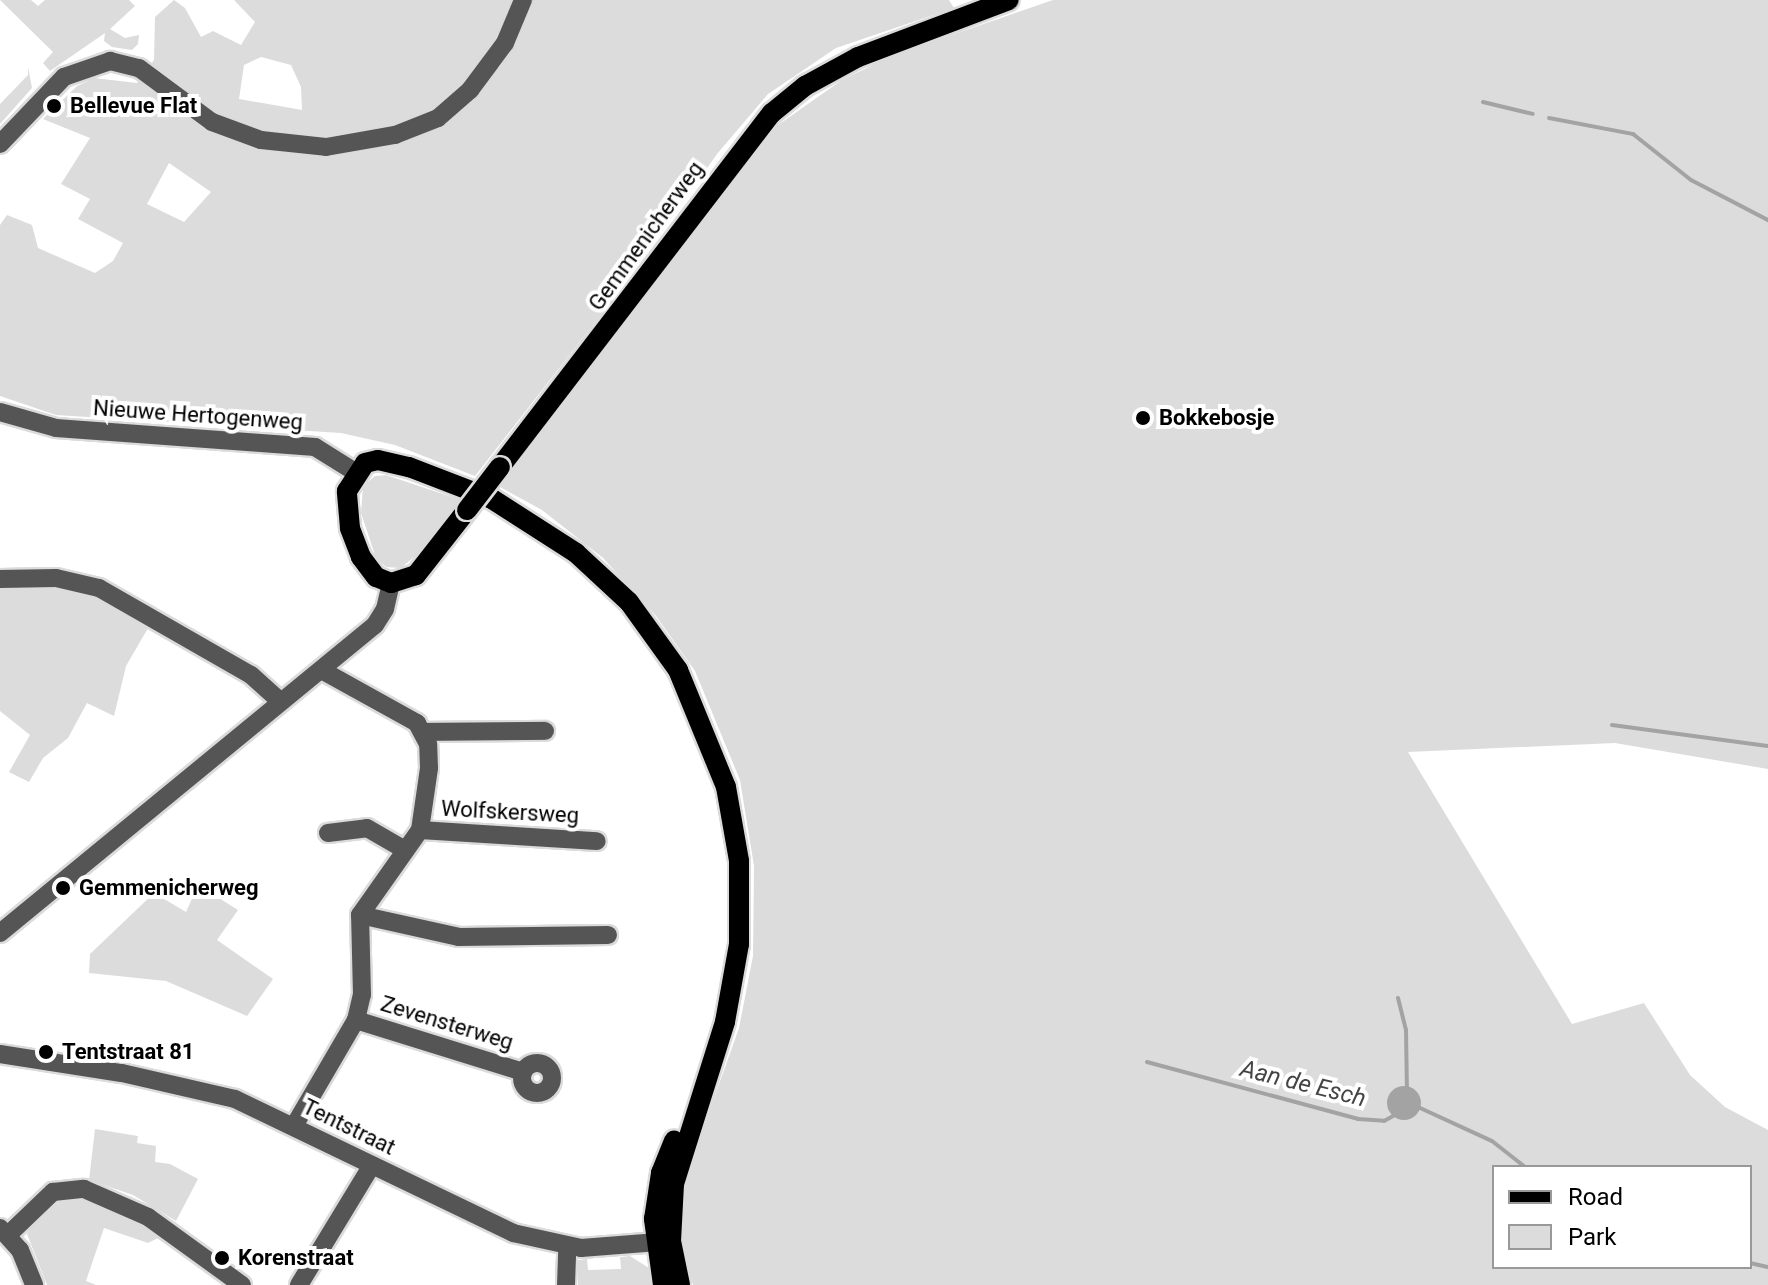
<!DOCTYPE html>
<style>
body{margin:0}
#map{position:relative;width:1768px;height:1285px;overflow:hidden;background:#fff;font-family:Roboto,sans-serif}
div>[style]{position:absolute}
.green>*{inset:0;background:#dcdcdc}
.water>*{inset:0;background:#a3a3a3}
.round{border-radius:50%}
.stream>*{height:4px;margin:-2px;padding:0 2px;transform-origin:2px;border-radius:2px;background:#a3a3a3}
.roads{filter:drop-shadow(2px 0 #dbdbdb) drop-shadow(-2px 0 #dbdbdb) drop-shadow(0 2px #dbdbdb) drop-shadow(0 -2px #dbdbdb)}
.minor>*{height:18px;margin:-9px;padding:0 9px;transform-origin:9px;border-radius:9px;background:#555}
.minor>.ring{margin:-9px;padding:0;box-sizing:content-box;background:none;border:18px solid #555;border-radius:50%}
.major>*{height:20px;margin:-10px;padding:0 10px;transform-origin:10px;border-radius:10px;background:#000}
.bridges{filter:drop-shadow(2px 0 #dbdbdb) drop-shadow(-2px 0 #dbdbdb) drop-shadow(0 2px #dbdbdb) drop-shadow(0 -2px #dbdbdb)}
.major-bridge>*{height:20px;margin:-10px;padding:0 10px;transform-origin:10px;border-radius:10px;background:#000}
.dots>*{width:22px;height:22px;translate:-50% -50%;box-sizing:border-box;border:4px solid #fff;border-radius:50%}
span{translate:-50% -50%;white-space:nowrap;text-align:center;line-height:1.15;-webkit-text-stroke:8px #fff;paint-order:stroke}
.poi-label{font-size:22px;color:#000;font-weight:700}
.left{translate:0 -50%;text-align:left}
.street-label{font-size:22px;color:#000}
.water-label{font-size:24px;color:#444;font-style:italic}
.legend{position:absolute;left:1492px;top:1165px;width:260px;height:104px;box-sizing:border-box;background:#fff;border:2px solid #999;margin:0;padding:10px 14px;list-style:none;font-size:24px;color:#000}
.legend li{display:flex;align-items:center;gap:16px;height:40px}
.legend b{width:40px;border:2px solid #999}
</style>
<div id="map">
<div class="green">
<div style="clip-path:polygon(0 0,31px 0,38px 6px,45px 0,129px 0,135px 6px,110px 29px,125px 38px,139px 35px,138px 44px,132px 50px,112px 47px,104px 41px,105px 33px,50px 71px,43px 63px,53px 52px)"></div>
<div style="clip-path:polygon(evenodd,174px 0,185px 8px,201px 37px,213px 31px,241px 45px,255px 22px,234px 0,949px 0,954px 8px,836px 48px,768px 94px,717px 154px,635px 271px,475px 476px,395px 445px,341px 433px,56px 415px,0 396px,0 225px,7px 215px,32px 225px,38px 248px,95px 273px,113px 261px,123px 243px,78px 219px,90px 199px,61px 184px,90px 138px,43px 119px,77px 86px,94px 78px,137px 83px,154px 60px,155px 17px,174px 0,261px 57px,291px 65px,301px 87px,302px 110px,239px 99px,244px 65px,261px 57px,174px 0,169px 163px,211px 192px,184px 222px,147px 204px,169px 163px)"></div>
<div style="clip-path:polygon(evenodd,1053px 0,1768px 0,1768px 769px,1615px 743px,1408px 752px,1572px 1024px,1644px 1003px,1690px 1075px,1725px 1107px,1768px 1130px,1768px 1285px,693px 1285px,680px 1236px,682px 1188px,739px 1028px,753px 956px,754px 866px,740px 780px,695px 671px,656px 616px,603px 558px,542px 510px,500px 487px,753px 150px,778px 125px,842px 80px,891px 56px,1053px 0,1494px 1167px,1750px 1167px,1750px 1267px,1494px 1267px,1494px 1167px)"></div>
<div style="clip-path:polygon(28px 67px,32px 88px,0 124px,0 104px,28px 75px)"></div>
<div style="clip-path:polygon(386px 475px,461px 500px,428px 545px,401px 568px,386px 567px,376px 558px,361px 513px,363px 486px,375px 476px)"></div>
<div style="clip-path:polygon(59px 586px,129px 610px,151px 623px,126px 666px,114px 716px,87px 703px,68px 738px,43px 758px,29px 782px,9px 772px,30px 735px,0 711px,0 590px)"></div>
<div style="clip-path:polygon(198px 885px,238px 910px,217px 940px,273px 979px,247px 1016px,166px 981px,89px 973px,90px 954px,154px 893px,186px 912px)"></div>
<div style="clip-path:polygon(95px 1129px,138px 1136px,137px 1143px,156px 1146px,155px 1162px,170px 1164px,198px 1179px,176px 1221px,133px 1195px,89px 1180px)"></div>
<div style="clip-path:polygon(66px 1198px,95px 1202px,130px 1216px,160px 1237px,148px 1243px,104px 1228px,86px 1281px,96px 1285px,47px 1285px,27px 1234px,35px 1220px)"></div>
<div style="clip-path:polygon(630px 1256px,649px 1268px,653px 1285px,578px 1285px,578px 1260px,587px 1259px,588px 1270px,621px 1269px,620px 1257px)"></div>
</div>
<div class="water">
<div class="round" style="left:1387px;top:1086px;width:34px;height:34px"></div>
</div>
<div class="stream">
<div style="left:1483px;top:102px;width:51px;rotate:13.5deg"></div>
<div style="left:1549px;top:118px;width:86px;rotate:10.8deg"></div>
<div style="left:1633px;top:134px;width:74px;rotate:38.4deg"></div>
<div style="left:1691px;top:180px;width:87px;rotate:27.5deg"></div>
<div style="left:1612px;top:725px;width:157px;rotate:7.7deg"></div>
<div style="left:1398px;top:998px;width:33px;rotate:76deg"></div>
<div style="left:1406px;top:1030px;width:61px;rotate:89.1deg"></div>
<div style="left:1147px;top:1062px;width:219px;rotate:15.1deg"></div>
<div style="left:1358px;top:1119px;width:26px;rotate:4deg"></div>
<div style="left:1384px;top:1121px;width:13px;rotate:-29deg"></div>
<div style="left:1418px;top:1107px;width:81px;rotate:24.7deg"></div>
<div style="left:1492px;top:1141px;width:42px;rotate:38.2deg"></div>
<div style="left:1750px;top:1263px;width:18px;rotate:13deg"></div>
</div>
<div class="roads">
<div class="minor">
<div style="left:0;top:144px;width:93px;rotate:-46.3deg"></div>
<div style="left:64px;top:77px;width:49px;rotate:-19.2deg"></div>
<div style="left:110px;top:61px;width:30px;rotate:14deg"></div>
<div style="left:139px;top:68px;width:91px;rotate:36.5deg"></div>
<div style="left:212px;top:122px;width:52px;rotate:20.2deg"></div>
<div style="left:261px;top:140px;width:65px;rotate:6.1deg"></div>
<div style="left:326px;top:147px;width:70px;rotate:-9.9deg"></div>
<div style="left:395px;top:135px;width:46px;rotate:-21.6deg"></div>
<div style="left:438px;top:118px;width:43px;rotate:-41.2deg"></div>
<div style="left:470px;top:90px;width:59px;rotate:-53.3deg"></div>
<div style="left:505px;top:43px;width:47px;rotate:-67.3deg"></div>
<div style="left:0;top:412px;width:58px;rotate:15.9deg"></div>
<div style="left:56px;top:428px;width:260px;rotate:4.2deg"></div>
<div style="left:315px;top:447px;width:47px;rotate:32deg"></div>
<div style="left:0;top:579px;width:56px;rotate:-1deg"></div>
<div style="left:56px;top:578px;width:44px;rotate:13.1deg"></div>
<div style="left:99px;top:588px;width:175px;rotate:29.8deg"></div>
<div style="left:251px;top:675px;width:40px;rotate:42deg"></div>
<div style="left:424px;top:732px;width:121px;rotate:-0.5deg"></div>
<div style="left:420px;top:830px;width:177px;rotate:3.6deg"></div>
<div style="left:328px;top:833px;width:39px;rotate:-7deg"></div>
<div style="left:367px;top:828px;width:44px;rotate:30.1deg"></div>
<div style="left:360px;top:915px;width:101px;rotate:12.5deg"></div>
<div style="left:459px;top:937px;width:149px;rotate:-0.8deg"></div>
<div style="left:0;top:933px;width:485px;rotate:-39.4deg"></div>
<div style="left:375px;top:625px;width:19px;rotate:-58deg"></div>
<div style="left:385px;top:609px;width:27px;rotate:-77deg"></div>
<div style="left:356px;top:1020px;width:175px;rotate:17.3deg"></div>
<div style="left:0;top:1054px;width:123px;rotate:8.9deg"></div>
<div style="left:122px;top:1073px;width:116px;rotate:13deg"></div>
<div style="left:235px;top:1099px;width:309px;rotate:25.7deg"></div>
<div style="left:513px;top:1233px;width:70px;rotate:12.4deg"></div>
<div style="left:581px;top:1248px;width:90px;rotate:-4.4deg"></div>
<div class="ring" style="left:522px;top:1063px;width:12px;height:12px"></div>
<div style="left:294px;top:1126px;width:123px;rotate:-59.7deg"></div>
<div style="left:356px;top:1020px;width:26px;rotate:-77deg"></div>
<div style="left:362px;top:995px;width:80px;rotate:-91.4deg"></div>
<div style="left:360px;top:915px;width:104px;rotate:-54.8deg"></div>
<div style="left:420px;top:830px;width:63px;rotate:-81.7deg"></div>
<div style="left:429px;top:768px;width:24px;rotate:-92deg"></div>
<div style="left:428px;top:744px;width:24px;rotate:-118deg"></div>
<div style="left:417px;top:723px;width:107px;rotate:-151deg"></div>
<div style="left:0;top:1228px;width:30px;rotate:48deg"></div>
<div style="left:20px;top:1250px;width:38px;rotate:68deg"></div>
<div style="left:9px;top:1234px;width:61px;rotate:-43.7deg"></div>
<div style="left:53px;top:1192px;width:31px;rotate:-6deg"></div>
<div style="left:84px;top:1189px;width:70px;rotate:23.6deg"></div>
<div style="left:148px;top:1217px;width:116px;rotate:35.9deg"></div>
<div style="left:299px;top:1285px;width:140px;rotate:-58.7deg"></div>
<div style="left:566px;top:1285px;width:38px;rotate:-88deg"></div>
</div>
<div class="major">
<div style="left:500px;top:467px;width:446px;rotate:-52.5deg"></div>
<div style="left:772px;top:113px;width:43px;rotate:-39.3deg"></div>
<div style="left:805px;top:86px;width:60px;rotate:-28.7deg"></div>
<div style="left:858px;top:57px;width:161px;rotate:-20.7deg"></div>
<div style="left:467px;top:510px;width:83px;rotate:128.1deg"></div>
<div style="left:416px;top:575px;width:26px;rotate:162deg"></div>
<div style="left:391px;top:583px;width:16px;rotate:-158deg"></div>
<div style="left:376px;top:577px;width:25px;rotate:-127deg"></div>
<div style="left:361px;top:557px;width:31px;rotate:-111deg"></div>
<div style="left:350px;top:528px;width:37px;rotate:-95deg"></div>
<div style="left:347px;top:491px;width:33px;rotate:-57deg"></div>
<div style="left:365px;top:463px;width:13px;rotate:-13deg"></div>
<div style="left:378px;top:460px;width:32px;rotate:13deg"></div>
<div style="left:409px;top:467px;width:89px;rotate:21.1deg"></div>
<div style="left:492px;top:499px;width:100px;rotate:32.7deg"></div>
<div style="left:576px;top:553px;width:72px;rotate:42.8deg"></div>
<div style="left:629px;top:602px;width:84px;rotate:54.2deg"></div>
<div style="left:678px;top:670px;width:126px;rotate:67.7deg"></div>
<div style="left:726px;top:787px;width:75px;rotate:80deg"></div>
<div style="left:739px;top:861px;width:83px;rotate:90deg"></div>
<div style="left:739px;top:944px;width:79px;rotate:100.2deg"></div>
<div style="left:725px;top:1022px;width:170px;rotate:107.5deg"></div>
<div style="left:674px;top:1184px;width:57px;rotate:93deg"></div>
<div style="left:671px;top:1241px;width:45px;rotate:78.4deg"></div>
<div style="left:663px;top:1285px;width:67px;rotate:-97.8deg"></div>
<div style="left:654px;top:1219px;width:47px;rotate:-81.3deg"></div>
<div style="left:661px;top:1173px;width:35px;rotate:-68deg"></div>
</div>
</div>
<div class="bridges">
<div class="major-bridge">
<div style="left:467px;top:510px;width:54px;rotate:-52.5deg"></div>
</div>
</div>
<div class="dots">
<div style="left:54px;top:106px;background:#000"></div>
<div style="left:1143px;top:418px;background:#000"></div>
<div style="left:63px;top:888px;background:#000"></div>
<div style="left:46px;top:1052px;background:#000"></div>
<div style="left:222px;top:1258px;background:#000"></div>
</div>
<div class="poi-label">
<span class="left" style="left:70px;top:106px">Bellevue Flat</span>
<span class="left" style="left:1159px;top:418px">Bokkebosje</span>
<span class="left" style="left:79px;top:888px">Gemmenicherweg</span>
<span class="left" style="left:62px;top:1052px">Tentstraat 81</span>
<span class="left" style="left:238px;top:1258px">Korenstraat</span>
</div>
<div class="street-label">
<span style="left:646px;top:236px;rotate:-54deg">Gemmenicherweg</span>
<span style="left:198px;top:415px;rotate:4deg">Nieuwe Hertogenweg</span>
<span style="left:510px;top:812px;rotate:3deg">Wolfskersweg</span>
<span style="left:447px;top:1023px;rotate:17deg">Zevensterweg</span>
<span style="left:349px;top:1127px;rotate:26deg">Tentstraat</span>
</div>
<div class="water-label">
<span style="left:1303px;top:1084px;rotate:14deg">Aan de Esch</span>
</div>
<ul class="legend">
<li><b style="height:10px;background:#000"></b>Road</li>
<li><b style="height:22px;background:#dcdcdc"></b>Park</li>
</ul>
</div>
